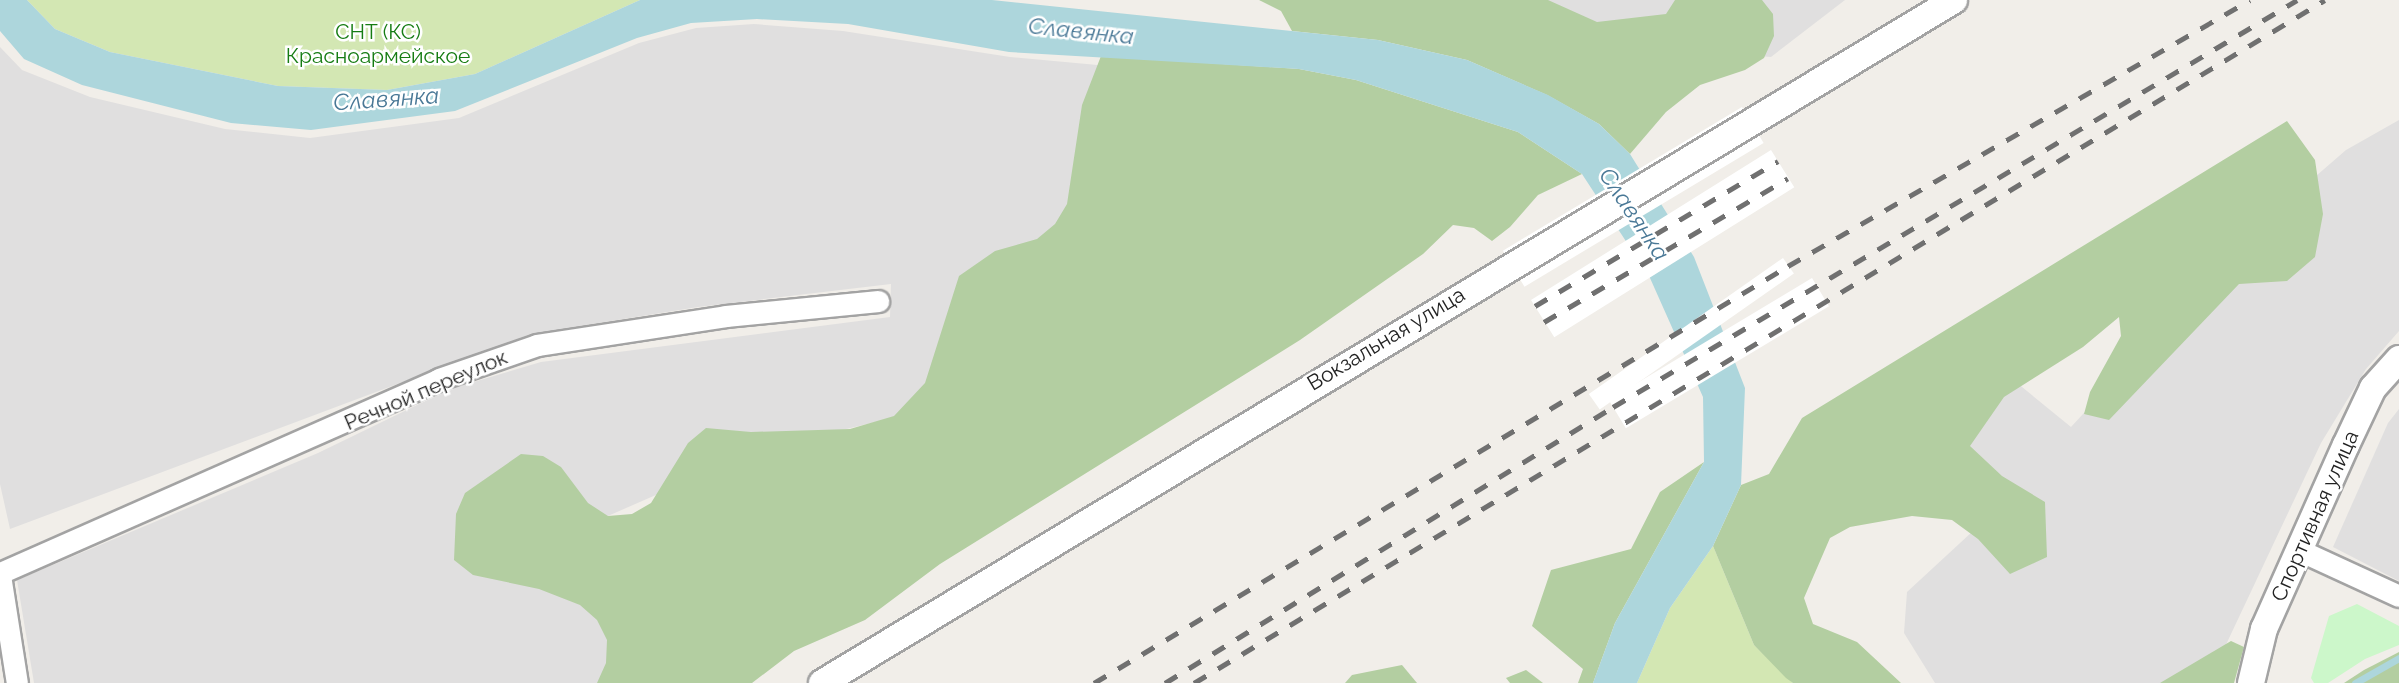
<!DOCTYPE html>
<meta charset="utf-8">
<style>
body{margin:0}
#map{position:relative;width:2399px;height:683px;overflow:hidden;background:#f1eee9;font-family:Raleway,sans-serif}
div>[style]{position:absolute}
.residential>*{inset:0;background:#e0dfdf}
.grass>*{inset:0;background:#d3e7b3}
.forest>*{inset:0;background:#b3cea1}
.park>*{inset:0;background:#ccf7ca}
.water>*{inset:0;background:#add6dc}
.pier>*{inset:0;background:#fff;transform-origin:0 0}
.stream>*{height:7px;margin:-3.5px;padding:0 3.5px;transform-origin:3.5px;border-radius:3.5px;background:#add6dc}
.roads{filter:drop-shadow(2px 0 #a3a3a3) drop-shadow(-2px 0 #a3a3a3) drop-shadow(0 2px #a3a3a3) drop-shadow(0 -2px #a3a3a3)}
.minor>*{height:21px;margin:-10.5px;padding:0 10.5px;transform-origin:10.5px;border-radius:10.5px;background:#fff}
.tertiary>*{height:26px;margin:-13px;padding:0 13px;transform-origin:13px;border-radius:13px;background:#fff}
.rail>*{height:5px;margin-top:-2.5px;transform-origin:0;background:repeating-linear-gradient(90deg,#707070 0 14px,transparent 0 28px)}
span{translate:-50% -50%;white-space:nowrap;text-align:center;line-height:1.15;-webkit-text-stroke:5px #fff;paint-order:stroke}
.park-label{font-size:21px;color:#167c13}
.street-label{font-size:21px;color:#222}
.water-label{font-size:23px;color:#497896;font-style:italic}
</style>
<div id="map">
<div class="residential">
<div style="clip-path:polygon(1500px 0,1845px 0,1771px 57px,1616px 45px)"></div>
<div style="clip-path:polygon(754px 24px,843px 31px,1010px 57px,1130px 68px,1110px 267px,944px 406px,761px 449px,585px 526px,614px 651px,600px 683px,34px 683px,17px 580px,318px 453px,450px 389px,541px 362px,890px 317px,891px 284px,698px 307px,531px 334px,10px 529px,0 484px,0 47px,22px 70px,90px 97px,225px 129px,310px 138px,459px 118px,639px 43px,696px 28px)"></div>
<div style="clip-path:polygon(2399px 120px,2399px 331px,2366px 369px,2321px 443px,2223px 651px,2167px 683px,1935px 683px,1904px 633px,1907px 592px,1999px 507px,1950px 452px,2011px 378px,2071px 427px,2249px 234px,2346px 150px)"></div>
<div style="clip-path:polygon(2399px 409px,2399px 581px,2333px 547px,2388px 423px)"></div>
</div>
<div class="grass">
<div style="clip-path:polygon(27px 0,640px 0,475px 74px,387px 90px,278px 86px,110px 52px,55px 29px)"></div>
<div style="clip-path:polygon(1713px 546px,1754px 645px,1793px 683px,1637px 683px,1670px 608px)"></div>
</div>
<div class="forest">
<div style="clip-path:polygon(1259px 0,1548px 0,1597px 22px,1666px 14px,1675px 0,1762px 0,1773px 14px,1774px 36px,1764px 58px,1745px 70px,1700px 85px,1666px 112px,1630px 154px,1599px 124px,1547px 95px,1467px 60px,1378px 40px,1292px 31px,1281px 11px)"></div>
<div style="clip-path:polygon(1101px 56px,1299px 69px,1356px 80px,1518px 132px,1582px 174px,1538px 195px,1510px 227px,1492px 241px,1474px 228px,1453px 225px,1423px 254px,1300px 340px,940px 564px,865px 620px,794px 651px,752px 683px,597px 683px,606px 663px,607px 640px,597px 620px,580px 605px,539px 589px,473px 575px,454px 560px,456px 514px,465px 493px,521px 454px,543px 456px,561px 467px,588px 503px,608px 516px,632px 514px,651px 503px,688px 443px,706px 428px,751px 432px,850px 429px,894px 416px,925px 383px,959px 276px,995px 251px,1037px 239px,1055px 224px,1067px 204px,1082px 105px)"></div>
<div style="clip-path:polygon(2287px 121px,2315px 160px,2323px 214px,2315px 257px,2287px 281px,2239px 284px,2109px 420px,2084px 414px,2090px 392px,2121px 336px,2119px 317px,2083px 347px,2004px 397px,1970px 446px,2002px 476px,2045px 502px,2047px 557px,2010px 574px,1978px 539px,1952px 520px,1912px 516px,1850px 527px,1830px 538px,1804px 598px,1813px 624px,1857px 642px,1901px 683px,1793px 683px,1786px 678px,1754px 645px,1713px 546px,1741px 485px,1769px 474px,1802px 418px)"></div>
<div style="clip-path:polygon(1704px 462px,1615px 623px,1593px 683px,1578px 683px,1583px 669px,1532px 626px,1551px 570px,1631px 549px,1660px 492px)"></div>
<div style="clip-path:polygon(2231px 641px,2244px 647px,2234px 683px,2160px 683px)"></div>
<div style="clip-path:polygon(2399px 652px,2399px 683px,2344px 683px,2364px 670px)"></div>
<div style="clip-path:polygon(1402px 665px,1417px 683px,1345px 683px,1352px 675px)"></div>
<div style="clip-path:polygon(1526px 670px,1543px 683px,1510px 683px,1506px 678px)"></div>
</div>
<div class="park">
<div style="clip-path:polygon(2357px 604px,2399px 626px,2399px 645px,2365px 659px,2328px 683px,2314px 683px,2311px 678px,2329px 616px)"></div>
</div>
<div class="water">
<div style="clip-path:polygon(0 0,27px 0,55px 29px,110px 52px,278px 86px,387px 90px,475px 74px,640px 0,992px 0,1378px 40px,1467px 60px,1548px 95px,1599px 124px,1630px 154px,1694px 257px,1745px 388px,1741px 485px,1713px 546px,1670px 608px,1637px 683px,1593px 683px,1615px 623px,1704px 462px,1703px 397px,1650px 278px,1582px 174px,1518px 132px,1356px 80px,1299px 69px,1009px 52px,848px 24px,757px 19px,691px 23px,637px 38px,455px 111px,311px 130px,231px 123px,82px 85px,24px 59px,0 31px)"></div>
</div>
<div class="pier">
<div style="left:1742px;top:107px;width:42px;height:279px;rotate:59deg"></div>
<div style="left:1771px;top:150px;width:44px;height:283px;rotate:58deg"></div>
<div style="left:1783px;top:258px;width:19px;height:237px;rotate:55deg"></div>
<div style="left:1812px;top:278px;width:33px;height:237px;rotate:59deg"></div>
</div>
<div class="stream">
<div style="left:2355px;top:683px;width:51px;rotate:-29.6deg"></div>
</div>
<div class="roads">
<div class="minor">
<div style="left:2299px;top:550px;width:110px;rotate:24.7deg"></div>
<div style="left:0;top:573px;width:480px;rotate:-23.8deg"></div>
<div style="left:439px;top:379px;width:104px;rotate:-19.1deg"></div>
<div style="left:537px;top:345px;width:191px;rotate:-8.7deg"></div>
<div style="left:726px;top:316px;width:153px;rotate:-5.6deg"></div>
<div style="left:0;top:575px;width:109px;rotate:81.1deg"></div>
</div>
<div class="tertiary">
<div style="left:822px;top:683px;width:1322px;rotate:-31.1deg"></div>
<div style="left:2251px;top:683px;width:56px;rotate:-76.5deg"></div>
<div style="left:2264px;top:629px;width:201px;rotate:-66deg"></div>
<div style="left:2346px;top:445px;width:63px;rotate:-64.7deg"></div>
<div style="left:2373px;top:388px;width:39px;rotate:-48deg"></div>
</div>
</div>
<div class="rail">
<div style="left:1535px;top:306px;width:283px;rotate:-30.8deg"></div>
<div style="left:1544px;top:322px;width:283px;rotate:-30.5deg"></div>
<div style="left:1094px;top:683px;width:810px;rotate:-31deg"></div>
<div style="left:1788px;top:266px;width:533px;rotate:-29.93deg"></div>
<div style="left:1165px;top:683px;width:526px;rotate:-31.64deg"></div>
<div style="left:1613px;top:407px;width:796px;rotate:-30.75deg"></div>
<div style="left:1194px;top:683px;width:1321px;rotate:-31.13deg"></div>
</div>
<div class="park-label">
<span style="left:378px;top:44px">СНТ (КС)<br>Красноармейское</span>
</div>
<div class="street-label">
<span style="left:1386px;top:339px;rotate:-31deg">Вокзальная улица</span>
<span style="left:426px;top:390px;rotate:-23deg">Речной переулок</span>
<span style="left:2315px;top:516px;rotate:-66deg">Спортивная улица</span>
</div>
<div class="water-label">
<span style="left:1081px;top:31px;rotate:6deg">Славянка</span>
<span style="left:386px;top:99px;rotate:-4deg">Славянка</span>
<span style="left:1634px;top:214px;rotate:56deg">Славянка</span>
</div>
</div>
